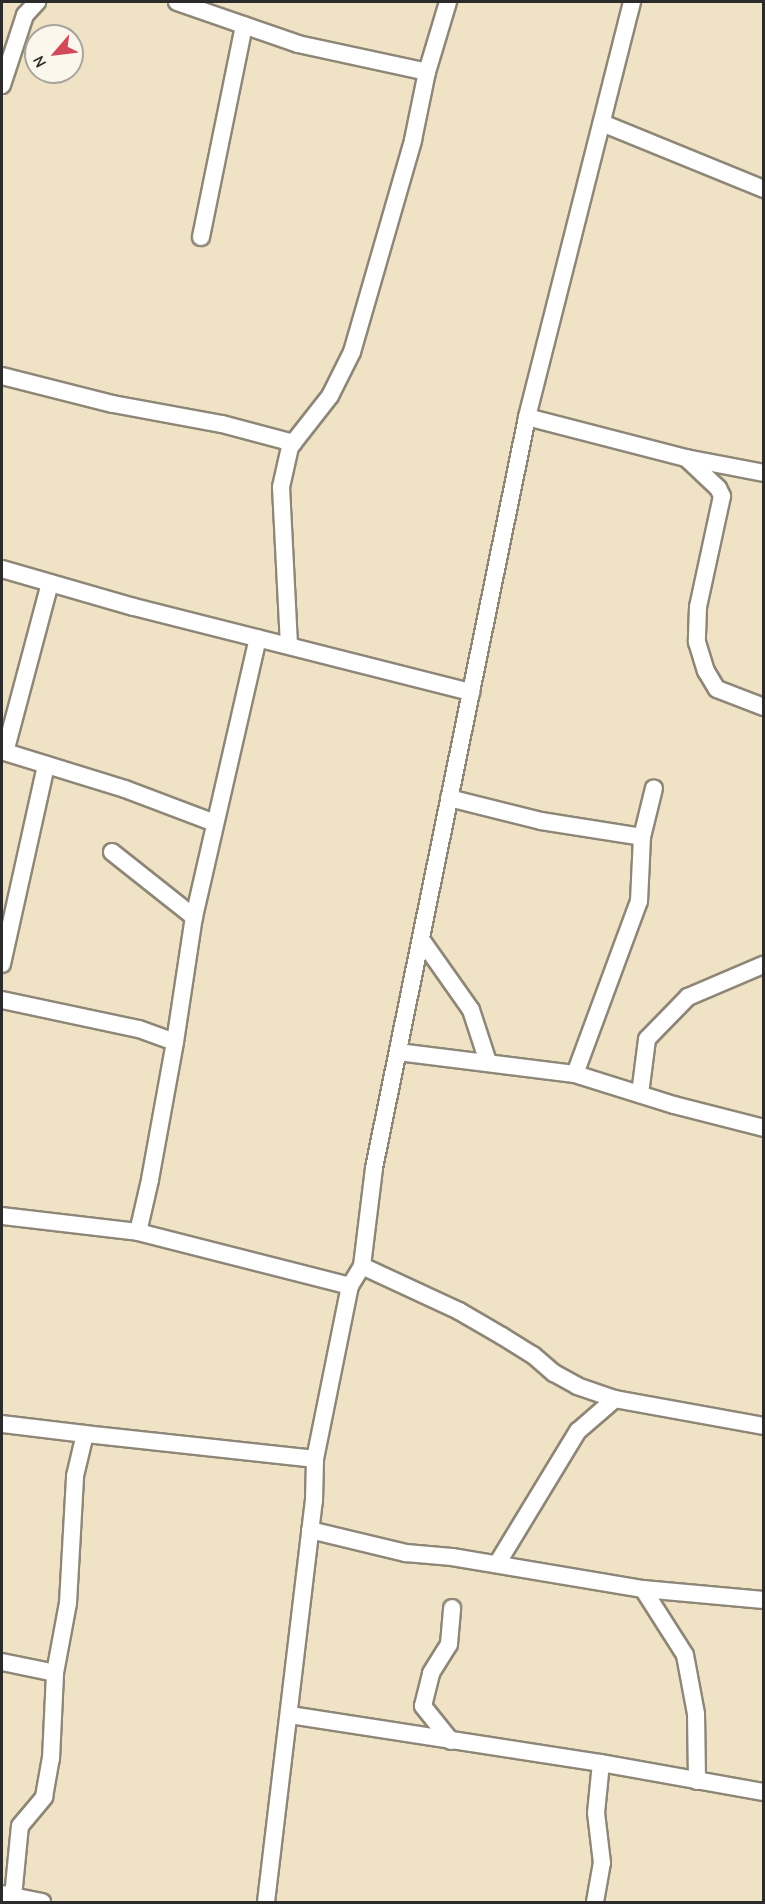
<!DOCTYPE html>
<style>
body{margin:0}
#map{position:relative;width:765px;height:1904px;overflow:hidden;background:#f0e3c5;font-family:"Comic Neue",sans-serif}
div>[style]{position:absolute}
.roads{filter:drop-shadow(2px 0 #8e8778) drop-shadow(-2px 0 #8e8778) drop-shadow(0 2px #8e8778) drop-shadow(0 -2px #8e8778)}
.street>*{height:16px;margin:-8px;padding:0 8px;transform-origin:8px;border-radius:8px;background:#fff}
span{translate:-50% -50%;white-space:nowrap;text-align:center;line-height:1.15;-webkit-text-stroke:4.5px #fbf7ec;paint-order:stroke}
.frame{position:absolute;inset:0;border:3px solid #2b2b2b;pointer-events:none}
.north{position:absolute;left:24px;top:24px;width:60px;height:60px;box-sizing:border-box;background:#fbf7ec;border:2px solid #a8a59f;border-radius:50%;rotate:242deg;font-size:16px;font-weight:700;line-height:24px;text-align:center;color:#2b2b2b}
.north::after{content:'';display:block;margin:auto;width:21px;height:27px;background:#d1495b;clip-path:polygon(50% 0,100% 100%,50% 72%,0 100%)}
</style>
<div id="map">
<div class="roads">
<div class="street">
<div style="left:177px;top:2px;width:128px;rotate:19.1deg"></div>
<div style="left:298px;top:44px;width:132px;rotate:12.2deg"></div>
<div style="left:2px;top:85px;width:74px;rotate:-71.8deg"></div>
<div style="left:25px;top:15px;width:18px;rotate:-47deg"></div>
<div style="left:602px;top:123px;width:175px;rotate:22.2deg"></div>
<div style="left:201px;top:237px;width:216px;rotate:-78.5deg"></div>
<div style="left:2px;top:376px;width:114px;rotate:14.2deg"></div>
<div style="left:113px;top:404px;width:111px;rotate:10.4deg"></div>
<div style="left:222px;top:424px;width:74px;rotate:14.8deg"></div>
<div style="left:527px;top:417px;width:164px;rotate:14.5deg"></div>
<div style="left:686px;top:458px;width:79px;rotate:10.9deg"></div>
<div style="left:686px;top:458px;width:44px;rotate:43.2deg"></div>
<div style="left:718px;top:488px;width:9px;rotate:63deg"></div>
<div style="left:722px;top:496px;width:114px;rotate:102.2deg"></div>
<div style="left:698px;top:607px;width:35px;rotate:92deg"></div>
<div style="left:697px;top:642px;width:30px;rotate:73deg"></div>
<div style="left:706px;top:671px;width:21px;rotate:59deg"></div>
<div style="left:717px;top:689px;width:50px;rotate:21deg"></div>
<div style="left:2px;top:569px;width:137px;rotate:16.1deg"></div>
<div style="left:134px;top:607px;width:348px;rotate:14.2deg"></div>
<div style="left:50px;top:583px;width:175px;rotate:104.9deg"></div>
<div style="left:5px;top:752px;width:126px;rotate:17.1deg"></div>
<div style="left:125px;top:789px;width:96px;rotate:20.7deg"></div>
<div style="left:289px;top:645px;width:158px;rotate:-92.9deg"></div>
<div style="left:281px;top:487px;width:41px;rotate:-77.3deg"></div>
<div style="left:290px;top:447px;width:65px;rotate:-51.9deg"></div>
<div style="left:330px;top:396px;width:49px;rotate:-63.4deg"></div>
<div style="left:352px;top:352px;width:221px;rotate:-73.9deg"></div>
<div style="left:413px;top:140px;width:69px;rotate:-78.4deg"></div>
<div style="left:427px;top:72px;width:73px;rotate:-73.3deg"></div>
<div style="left:449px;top:798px;width:95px;rotate:14deg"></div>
<div style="left:541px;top:821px;width:102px;rotate:9deg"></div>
<div style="left:642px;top:837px;width:50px;rotate:-76.2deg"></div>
<div style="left:112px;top:852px;width:105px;rotate:38.4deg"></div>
<div style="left:421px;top:939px;width:87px;rotate:54.8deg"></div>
<div style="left:471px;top:1010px;width:55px;rotate:71.9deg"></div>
<div style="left:2px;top:964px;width:204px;rotate:-77.5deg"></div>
<div style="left:2px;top:1000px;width:140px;rotate:12deg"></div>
<div style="left:139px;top:1029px;width:38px;rotate:20deg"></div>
<div style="left:175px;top:1042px;width:140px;rotate:100.3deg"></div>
<div style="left:150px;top:1180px;width:53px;rotate:103deg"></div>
<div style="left:175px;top:1042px;width:126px;rotate:-81.4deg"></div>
<div style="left:194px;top:917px;width:286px;rotate:-77.1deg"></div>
<div style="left:398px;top:1052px;width:178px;rotate:7.1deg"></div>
<div style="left:575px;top:1074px;width:104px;rotate:17.4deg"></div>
<div style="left:674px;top:1105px;width:93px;rotate:14.3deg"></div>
<div style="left:575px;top:1074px;width:184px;rotate:-69.7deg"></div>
<div style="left:639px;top:901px;width:64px;rotate:-87.3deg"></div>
<div style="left:640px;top:1094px;width:55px;rotate:-82.7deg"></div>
<div style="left:647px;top:1039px;width:59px;rotate:-45.7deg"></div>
<div style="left:688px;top:997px;width:82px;rotate:-23.1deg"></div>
<div style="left:2px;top:1216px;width:137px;rotate:6.7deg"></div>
<div style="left:138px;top:1232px;width:219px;rotate:14.3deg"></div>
<div style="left:362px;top:1266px;width:107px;rotate:24.9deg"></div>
<div style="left:459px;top:1311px;width:50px;rotate:30.2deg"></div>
<div style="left:502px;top:1336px;width:36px;rotate:32deg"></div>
<div style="left:533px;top:1355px;width:28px;rotate:41deg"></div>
<div style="left:554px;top:1373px;width:26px;rotate:29deg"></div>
<div style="left:577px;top:1386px;width:40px;rotate:18.9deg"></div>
<div style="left:615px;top:1399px;width:151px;rotate:10.3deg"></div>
<div style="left:2px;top:1424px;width:84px;rotate:6.9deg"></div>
<div style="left:310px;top:1530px;width:99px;rotate:13.5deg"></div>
<div style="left:406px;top:1553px;width:46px;rotate:5deg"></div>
<div style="left:452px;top:1557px;width:194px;rotate:9.5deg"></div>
<div style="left:643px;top:1589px;width:121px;rotate:5.2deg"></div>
<div style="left:497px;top:1564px;width:156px;rotate:-58.7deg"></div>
<div style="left:578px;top:1431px;width:49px;rotate:-40.9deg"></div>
<div style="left:643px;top:1589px;width:78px;rotate:57.5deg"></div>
<div style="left:685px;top:1655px;width:60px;rotate:79.4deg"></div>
<div style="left:696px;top:1714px;width:67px;rotate:89.1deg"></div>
<div style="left:2px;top:1662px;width:54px;rotate:11.7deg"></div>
<div style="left:55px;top:1673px;width:71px;rotate:-79.5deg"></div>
<div style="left:68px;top:1603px;width:127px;rotate:-86.8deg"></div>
<div style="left:75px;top:1476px;width:43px;rotate:-76.6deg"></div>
<div style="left:85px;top:1434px;width:231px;rotate:6.2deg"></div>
<div style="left:290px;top:1715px;width:315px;rotate:8.8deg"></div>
<div style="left:601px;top:1763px;width:166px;rotate:10.1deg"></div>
<div style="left:451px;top:1741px;width:45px;rotate:-128.7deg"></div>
<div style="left:423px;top:1706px;width:34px;rotate:-76deg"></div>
<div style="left:431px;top:1673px;width:34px;rotate:-58deg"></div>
<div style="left:449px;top:1644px;width:36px;rotate:-85deg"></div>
<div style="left:2px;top:1894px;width:41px;rotate:11.3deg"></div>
<div style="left:13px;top:1897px;width:71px;rotate:-84.4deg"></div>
<div style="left:20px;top:1826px;width:38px;rotate:-50deg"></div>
<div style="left:44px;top:1797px;width:39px;rotate:-80deg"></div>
<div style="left:51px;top:1759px;width:86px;rotate:-87.3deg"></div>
<div style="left:266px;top:1902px;width:404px;rotate:-83.2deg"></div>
<div style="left:314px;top:1501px;width:42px;rotate:-88.6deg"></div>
<div style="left:315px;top:1459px;width:177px;rotate:-78.6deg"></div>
<div style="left:350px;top:1286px;width:23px;rotate:-59deg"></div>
<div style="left:362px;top:1266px;width:99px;rotate:-83deg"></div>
<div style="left:374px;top:1168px;width:766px;rotate:-78.48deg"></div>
<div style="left:527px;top:417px;width:428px;rotate:-75.8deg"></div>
<div style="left:595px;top:1902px;width:40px;rotate:-80deg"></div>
<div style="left:602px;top:1863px;width:50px;rotate:-96.8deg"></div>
<div style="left:596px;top:1813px;width:50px;rotate:-84.3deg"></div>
</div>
</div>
<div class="frame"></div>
<div class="north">N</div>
</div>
